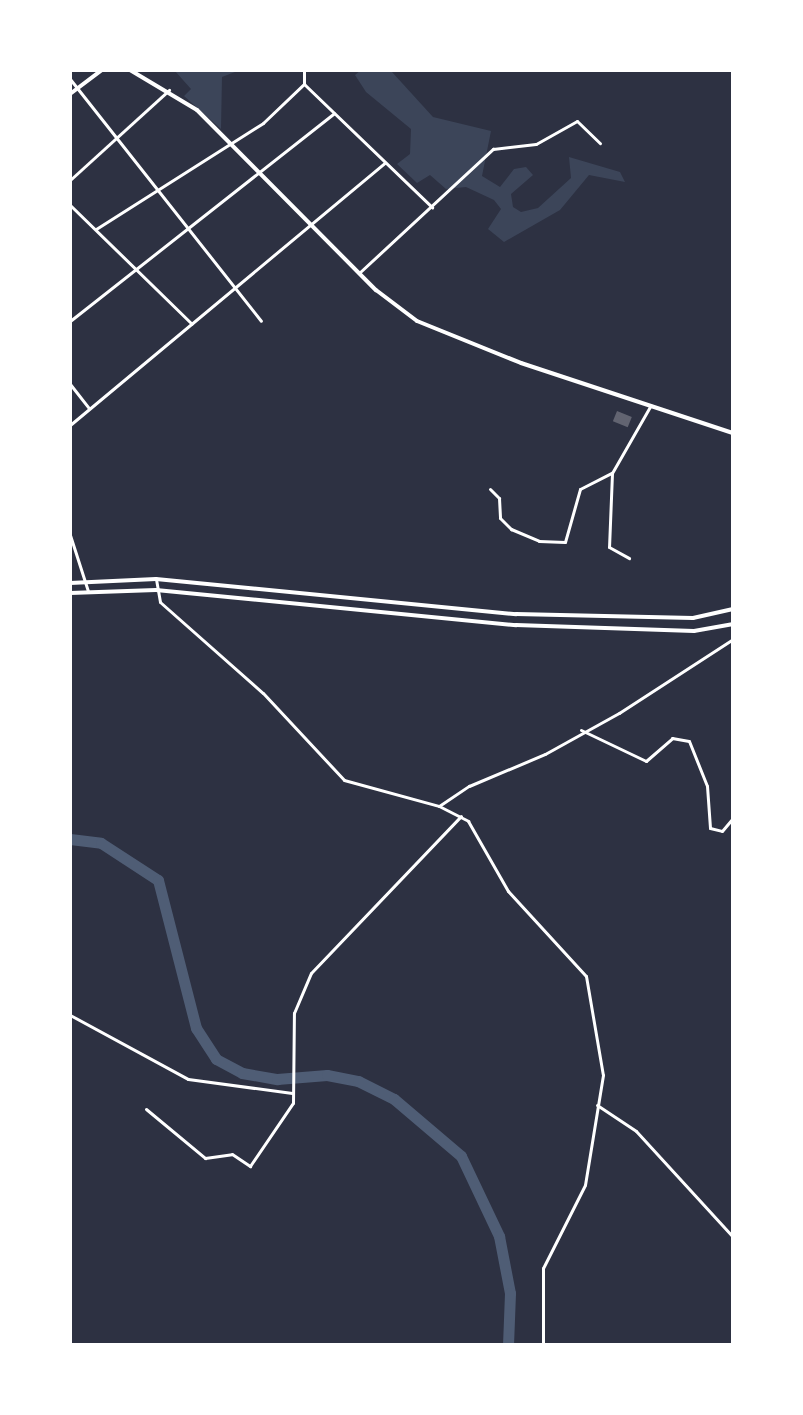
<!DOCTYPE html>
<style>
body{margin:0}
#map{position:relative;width:803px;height:1415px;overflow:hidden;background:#2d3142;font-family:Cabin,sans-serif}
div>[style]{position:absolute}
.green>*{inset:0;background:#3c4559}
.river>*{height:11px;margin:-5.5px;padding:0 5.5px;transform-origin:5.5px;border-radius:5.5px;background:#4f5d75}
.building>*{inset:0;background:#626471;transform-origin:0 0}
.minor>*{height:3px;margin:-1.5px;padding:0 1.5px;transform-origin:1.5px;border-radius:1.5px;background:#fff}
.secondary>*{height:4px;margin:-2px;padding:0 2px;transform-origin:2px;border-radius:2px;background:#fff}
.trunk>*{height:4px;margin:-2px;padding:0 2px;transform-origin:2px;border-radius:2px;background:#fff}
span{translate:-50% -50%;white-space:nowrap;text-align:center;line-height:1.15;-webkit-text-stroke:6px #fff;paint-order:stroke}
.frame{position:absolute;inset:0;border:72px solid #fff;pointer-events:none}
</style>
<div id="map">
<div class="green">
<div style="clip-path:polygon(240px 70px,222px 77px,221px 129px,184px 96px,191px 89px,175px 71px)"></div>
<div style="clip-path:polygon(361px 70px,392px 72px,433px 117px,491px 131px,482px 176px,500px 187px,514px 169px,526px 167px,533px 175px,511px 194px,513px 207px,521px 212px,538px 208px,571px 178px,569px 157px,620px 172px,625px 182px,589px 175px,560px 210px,504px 242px,488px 229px,501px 209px,494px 200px,466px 187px,446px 189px,430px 175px,417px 183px,397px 164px,410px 154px,411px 129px,366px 92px,355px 75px)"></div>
</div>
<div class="river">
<div style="left:70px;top:839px;width:31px;rotate:7deg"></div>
<div style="left:101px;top:843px;width:68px;rotate:33deg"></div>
<div style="left:158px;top:880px;width:153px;rotate:75.6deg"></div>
<div style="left:196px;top:1028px;width:37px;rotate:57deg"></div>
<div style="left:216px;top:1059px;width:30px;rotate:28deg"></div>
<div style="left:242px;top:1073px;width:36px;rotate:10deg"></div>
<div style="left:277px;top:1079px;width:50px;rotate:-4.6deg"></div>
<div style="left:327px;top:1075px;width:32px;rotate:11deg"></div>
<div style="left:358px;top:1081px;width:40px;rotate:26.6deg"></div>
<div style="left:394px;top:1099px;width:88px;rotate:40.4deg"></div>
<div style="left:461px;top:1156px;width:89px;rotate:64.6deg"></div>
<div style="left:499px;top:1236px;width:58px;rotate:79.1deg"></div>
<div style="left:510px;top:1293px;width:52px;rotate:92.2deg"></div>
</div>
<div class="building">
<div style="left:617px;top:411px;width:16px;height:11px;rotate:22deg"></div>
</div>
<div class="minor">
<div style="left:304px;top:70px;width:14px;rotate:90deg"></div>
<div style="left:304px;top:84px;width:178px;rotate:43.9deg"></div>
<div style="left:70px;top:79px;width:308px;rotate:51.7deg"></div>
<div style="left:70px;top:180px;width:134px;rotate:-42.3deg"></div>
<div style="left:70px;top:205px;width:170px;rotate:44.3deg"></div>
<div style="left:96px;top:229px;width:198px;rotate:-32.4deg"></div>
<div style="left:263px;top:123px;width:57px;rotate:-43.6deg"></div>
<div style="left:359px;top:273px;width:183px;rotate:-42.8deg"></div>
<div style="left:493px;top:149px;width:43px;rotate:-6.6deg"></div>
<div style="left:536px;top:144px;width:47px;rotate:-29.3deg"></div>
<div style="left:577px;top:121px;width:32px;rotate:44deg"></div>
<div style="left:70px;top:321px;width:336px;rotate:-38.2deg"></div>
<div style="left:70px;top:384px;width:31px;rotate:52deg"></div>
<div style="left:70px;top:425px;width:410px;rotate:-39.8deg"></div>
<div style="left:612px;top:473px;width:74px;rotate:92.3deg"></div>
<div style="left:609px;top:547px;width:23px;rotate:29deg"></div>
<div style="left:490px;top:489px;width:13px;rotate:45deg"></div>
<div style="left:499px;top:498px;width:20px;rotate:87deg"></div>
<div style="left:500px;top:518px;width:16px;rotate:45deg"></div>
<div style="left:511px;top:529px;width:30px;rotate:23deg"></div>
<div style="left:539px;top:541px;width:26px;rotate:2deg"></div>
<div style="left:565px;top:542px;width:55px;rotate:-74.2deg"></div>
<div style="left:580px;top:489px;width:36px;rotate:-27deg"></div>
<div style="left:612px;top:473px;width:78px;rotate:-60.2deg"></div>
<div style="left:70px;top:535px;width:59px;rotate:72.2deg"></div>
<div style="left:156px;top:579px;width:23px;rotate:80deg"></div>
<div style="left:160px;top:602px;width:137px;rotate:41.5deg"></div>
<div style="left:263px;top:693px;width:119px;rotate:47deg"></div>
<div style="left:344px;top:780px;width:98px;rotate:15.3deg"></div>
<div style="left:439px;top:806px;width:33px;rotate:27deg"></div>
<div style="left:468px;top:821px;width:81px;rotate:60.3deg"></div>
<div style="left:508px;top:891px;width:115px;rotate:47.5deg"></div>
<div style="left:586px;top:976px;width:100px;rotate:80.3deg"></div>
<div style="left:603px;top:1075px;width:111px;rotate:99.3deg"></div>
<div style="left:585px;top:1185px;width:93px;rotate:116.8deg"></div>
<div style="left:543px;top:1268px;width:77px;rotate:90deg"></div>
<div style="left:581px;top:730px;width:72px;rotate:25.5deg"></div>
<div style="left:646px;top:761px;width:35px;rotate:-41deg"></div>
<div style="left:672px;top:738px;width:17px;rotate:10deg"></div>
<div style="left:689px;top:741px;width:48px;rotate:68.2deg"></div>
<div style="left:707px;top:786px;width:42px;rotate:85.9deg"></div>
<div style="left:710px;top:828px;width:12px;rotate:14deg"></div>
<div style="left:722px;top:831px;width:17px;rotate:-50deg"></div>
<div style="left:439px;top:806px;width:36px;rotate:-34deg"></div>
<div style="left:469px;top:786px;width:82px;rotate:-22.8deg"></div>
<div style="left:545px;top:754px;width:85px;rotate:-29deg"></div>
<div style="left:619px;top:713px;width:136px;rotate:-33deg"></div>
<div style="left:70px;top:1015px;width:134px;rotate:28.5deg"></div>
<div style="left:188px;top:1079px;width:105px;rotate:7.7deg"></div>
<div style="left:597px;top:1105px;width:47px;rotate:33.7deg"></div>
<div style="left:636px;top:1131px;width:144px;rotate:47.5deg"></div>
<div style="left:146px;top:1109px;width:77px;rotate:39.7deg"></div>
<div style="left:205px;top:1158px;width:27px;rotate:-8deg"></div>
<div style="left:232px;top:1154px;width:22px;rotate:34deg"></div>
<div style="left:250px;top:1166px;width:76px;rotate:-55.7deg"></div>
<div style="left:293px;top:1103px;width:90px;rotate:-89.4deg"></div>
<div style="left:294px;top:1013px;width:43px;rotate:-67deg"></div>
<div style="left:311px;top:973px;width:217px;rotate:-46.3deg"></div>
</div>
<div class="secondary">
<div style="left:130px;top:70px;width:78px;rotate:30.8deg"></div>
<div style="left:197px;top:110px;width:254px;rotate:45.2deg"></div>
<div style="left:376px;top:290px;width:51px;rotate:37.1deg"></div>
<div style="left:417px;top:321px;width:112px;rotate:22deg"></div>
<div style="left:521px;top:363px;width:223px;rotate:18.3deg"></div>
<div style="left:70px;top:94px;width:40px;rotate:-37deg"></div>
</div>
<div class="trunk">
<div style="left:70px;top:583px;width:86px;rotate:-2.7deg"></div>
<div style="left:156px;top:579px;width:362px;rotate:5.6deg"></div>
<div style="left:516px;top:614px;width:177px;rotate:1.3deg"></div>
<div style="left:693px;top:618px;width:41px;rotate:-12.7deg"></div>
<div style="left:70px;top:593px;width:86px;rotate:-2deg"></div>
<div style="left:156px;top:590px;width:362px;rotate:5.6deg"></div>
<div style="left:516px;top:625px;width:178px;rotate:1.9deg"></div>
<div style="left:694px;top:631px;width:40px;rotate:-10deg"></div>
</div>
<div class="frame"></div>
</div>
